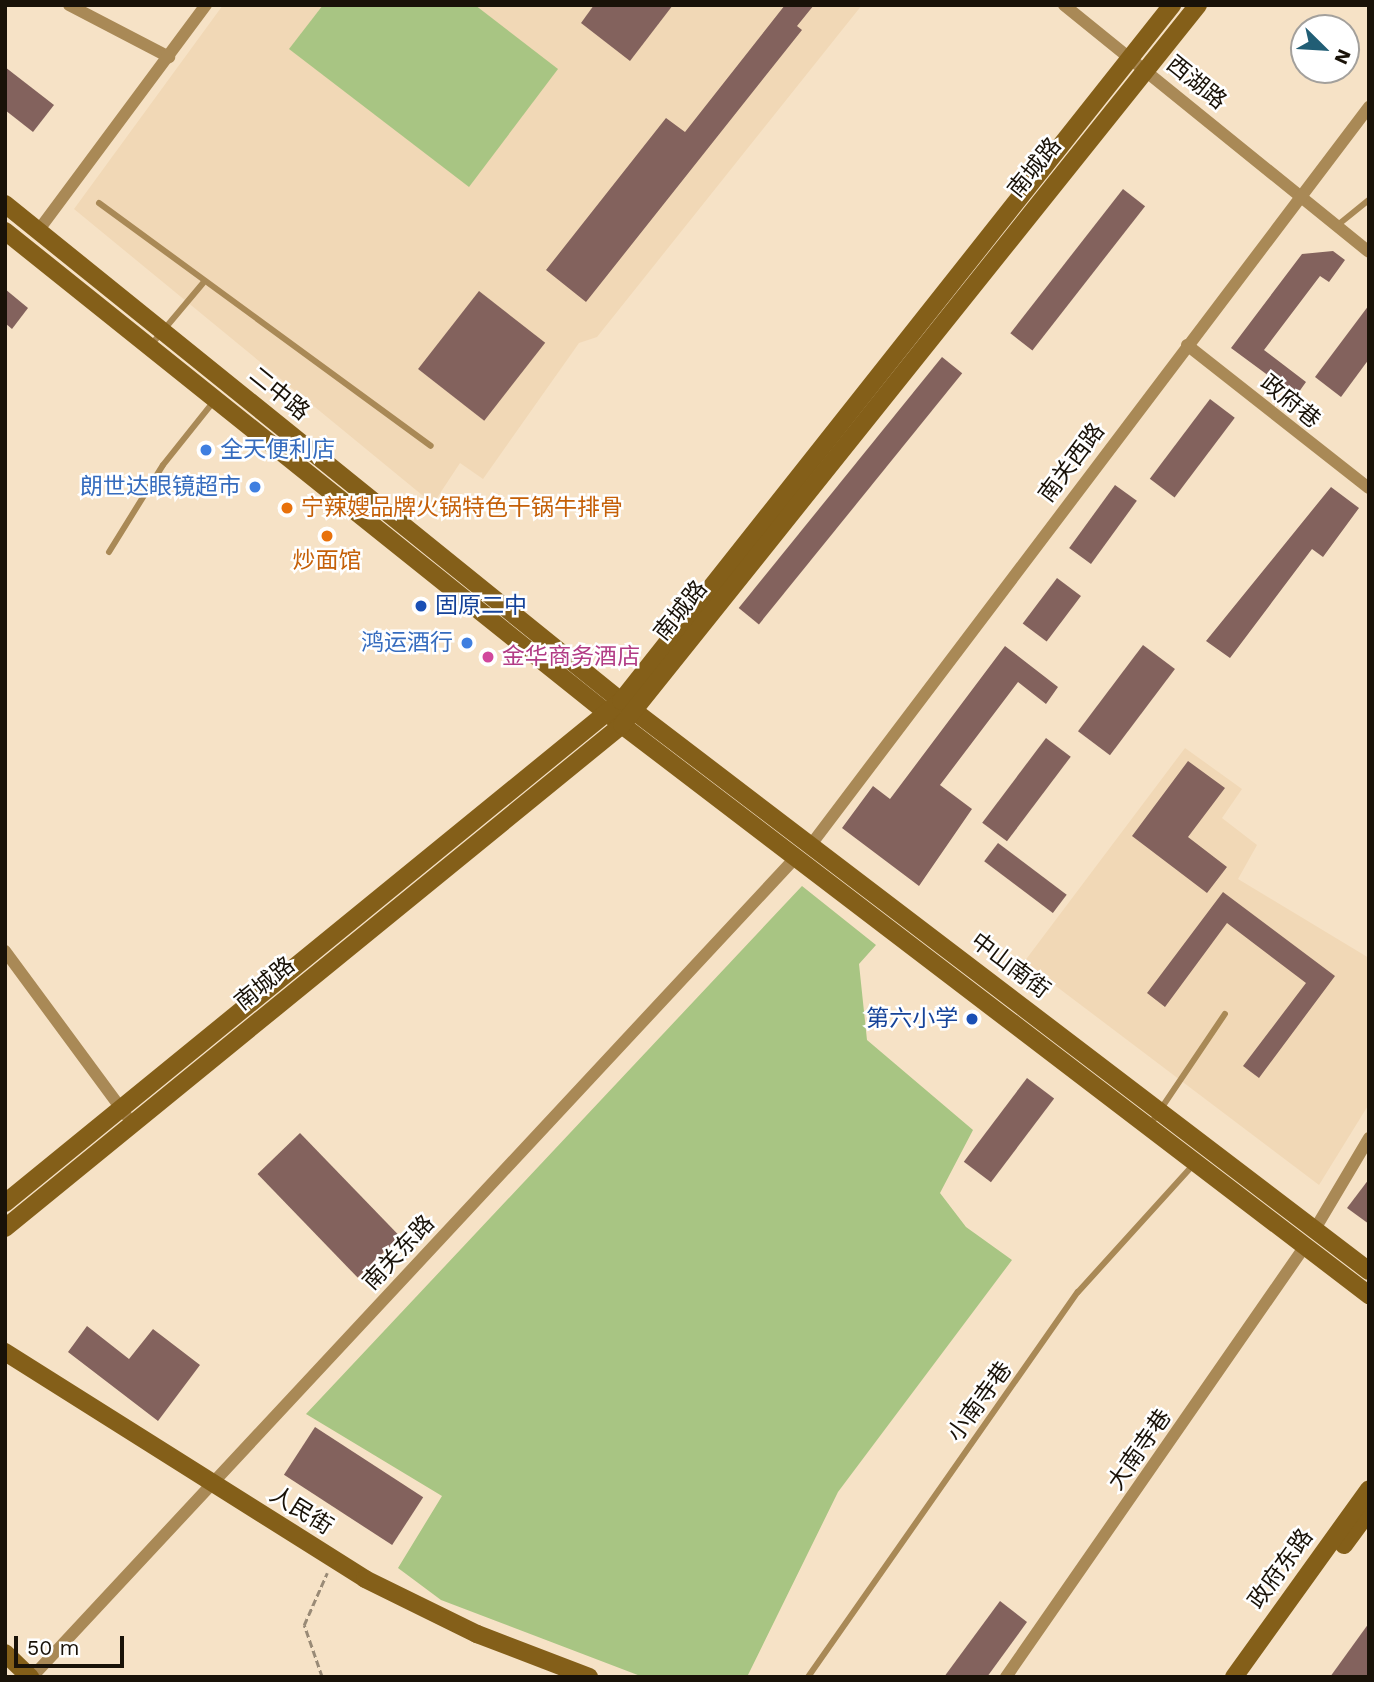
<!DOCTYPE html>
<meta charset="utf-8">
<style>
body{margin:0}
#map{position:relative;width:1374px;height:1682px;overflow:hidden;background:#f6e2c6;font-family:"Work Sans","Noto Sans SC",sans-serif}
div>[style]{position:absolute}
.built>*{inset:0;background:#f1d8b6}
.green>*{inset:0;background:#a8c583}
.building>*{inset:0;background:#83625d;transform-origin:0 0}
.path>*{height:2.5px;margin-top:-1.25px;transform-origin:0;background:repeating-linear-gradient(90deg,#998a76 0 7px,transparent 0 10.5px)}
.lane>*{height:6px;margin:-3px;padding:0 3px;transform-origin:3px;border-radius:3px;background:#a98956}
.street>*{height:12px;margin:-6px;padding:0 6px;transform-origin:6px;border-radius:6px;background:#a98956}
.secondary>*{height:18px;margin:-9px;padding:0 9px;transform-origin:9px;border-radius:9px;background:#845f19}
.dots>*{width:19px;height:19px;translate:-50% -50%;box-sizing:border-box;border:4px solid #fff;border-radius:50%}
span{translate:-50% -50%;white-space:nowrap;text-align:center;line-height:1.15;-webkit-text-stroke:5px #fff;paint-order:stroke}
.street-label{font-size:23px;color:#191208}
.shop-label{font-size:23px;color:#366cbe}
.left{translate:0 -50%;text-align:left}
.right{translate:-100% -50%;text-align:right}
.food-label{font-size:23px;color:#c56008}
.transit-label{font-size:23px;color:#164399}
.hotel-label{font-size:23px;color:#b23c85}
.frame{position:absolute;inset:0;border:7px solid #191208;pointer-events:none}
.north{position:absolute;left:1290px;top:14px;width:70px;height:70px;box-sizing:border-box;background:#fff;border:2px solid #a3a09c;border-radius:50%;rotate:114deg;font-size:19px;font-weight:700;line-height:28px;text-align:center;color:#191208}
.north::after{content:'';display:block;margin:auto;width:24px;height:32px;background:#215e75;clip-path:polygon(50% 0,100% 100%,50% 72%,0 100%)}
.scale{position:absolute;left:14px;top:1636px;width:110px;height:32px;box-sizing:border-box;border:4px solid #191208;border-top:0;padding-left:9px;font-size:21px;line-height:24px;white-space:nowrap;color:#191208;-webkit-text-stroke:5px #fff;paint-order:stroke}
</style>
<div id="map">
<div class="built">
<div style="clip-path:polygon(223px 5px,862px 5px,597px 337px,579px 343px,483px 479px,460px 463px,433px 504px,74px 209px)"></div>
<div style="clip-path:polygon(1185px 748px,1242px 789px,1222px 818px,1257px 845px,1238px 879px,1369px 958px,1369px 1104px,1319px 1185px,1024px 962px)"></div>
</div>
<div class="green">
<div style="clip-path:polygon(323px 5px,475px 5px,558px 69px,469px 187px,289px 49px)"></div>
<div style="clip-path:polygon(802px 886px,876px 945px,859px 964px,867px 1040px,973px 1130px,940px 1193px,966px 1227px,1012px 1260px,838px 1492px,747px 1677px,643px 1677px,441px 1600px,398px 1568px,442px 1496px,306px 1414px)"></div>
</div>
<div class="building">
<div style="clip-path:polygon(594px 5px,673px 5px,630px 61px,581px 23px)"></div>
<div style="clip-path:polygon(785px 5px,814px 5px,797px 26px,802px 30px,586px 302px,546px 270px,666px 118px,685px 132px)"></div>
<div style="clip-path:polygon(5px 67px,54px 105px,33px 132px,5px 110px)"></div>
<div style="left:1123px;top:189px;width:28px;height:183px;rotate:38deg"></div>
<div style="clip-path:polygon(1333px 251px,1345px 260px,1329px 282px,1320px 276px,1264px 350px,1306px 382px,1296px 396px,1231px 348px,1302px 254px)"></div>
<div style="clip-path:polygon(5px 289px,28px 308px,12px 329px,5px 323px)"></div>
<div style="left:479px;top:291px;width:84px;height:99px;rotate:38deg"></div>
<div style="clip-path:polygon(1369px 305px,1369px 359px,1341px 397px,1315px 377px)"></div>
<div style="left:942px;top:357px;width:26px;height:323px;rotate:39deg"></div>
<div style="left:1210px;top:399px;width:31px;height:100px;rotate:37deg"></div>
<div style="left:1115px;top:485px;width:27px;height:78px;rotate:36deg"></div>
<div style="clip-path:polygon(1331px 487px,1359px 508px,1323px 557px,1312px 549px,1230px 658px,1206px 641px)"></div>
<div style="left:1057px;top:578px;width:30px;height:57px;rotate:37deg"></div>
<div style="left:1143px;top:645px;width:40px;height:108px;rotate:37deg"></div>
<div style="clip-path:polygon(1005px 646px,1058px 687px,1046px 704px,1018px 682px,940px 785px,972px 809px,919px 886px,842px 828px,873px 786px,890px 799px)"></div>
<div style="left:1046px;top:738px;width:31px;height:106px;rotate:37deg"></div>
<div style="clip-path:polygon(1188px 761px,1225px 788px,1188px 837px,1227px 867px,1207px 893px,1132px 836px)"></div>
<div style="left:998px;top:843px;width:86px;height:23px;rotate:37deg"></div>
<div style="clip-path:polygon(1223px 892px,1335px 976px,1259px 1078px,1243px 1066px,1306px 983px,1227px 923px,1165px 1007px,1147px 993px)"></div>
<div style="left:1027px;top:1078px;width:34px;height:105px;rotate:37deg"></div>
<div style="left:300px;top:1133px;width:144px;height:59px;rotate:46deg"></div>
<div style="clip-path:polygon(1369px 1179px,1369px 1224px,1347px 1208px)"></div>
<div style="clip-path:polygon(87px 1326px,129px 1359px,153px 1329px,200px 1365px,158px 1421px,68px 1352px)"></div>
<div style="left:315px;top:1427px;width:129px;height:57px;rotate:33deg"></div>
<div style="clip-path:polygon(1000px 1601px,1027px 1622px,987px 1677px,944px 1677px)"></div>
<div style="clip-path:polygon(1369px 1623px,1369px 1677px,1330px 1677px)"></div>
</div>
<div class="path">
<div style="left:322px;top:1677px;width:55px;rotate:-109.1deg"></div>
<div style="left:304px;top:1625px;width:57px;rotate:-66.1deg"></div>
</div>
<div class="lane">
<div style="left:99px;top:203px;width:411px;rotate:36.2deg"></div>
<div style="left:1339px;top:224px;width:38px;rotate:-39deg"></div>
<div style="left:151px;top:345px;width:81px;rotate:-50deg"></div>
<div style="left:109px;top:552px;width:102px;rotate:-58.2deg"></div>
<div style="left:163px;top:465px;width:82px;rotate:-51.4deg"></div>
<div style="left:1150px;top:1125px;width:134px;rotate:-56deg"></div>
<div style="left:808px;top:1677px;width:470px;rotate:-55deg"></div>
<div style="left:1078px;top:1292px;width:171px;rotate:-47.8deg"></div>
</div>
<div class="street">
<div style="left:69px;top:5px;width:113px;rotate:27.5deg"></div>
<div style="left:1064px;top:5px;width:392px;rotate:39deg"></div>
<div style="left:38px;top:231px;width:282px;rotate:-53.4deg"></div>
<div style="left:1187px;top:345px;width:231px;rotate:38.2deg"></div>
<div style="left:810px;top:846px;width:927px;rotate:-52.9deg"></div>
<div style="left:5px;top:951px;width:204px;rotate:53.6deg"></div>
<div style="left:1315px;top:1229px;width:106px;rotate:-59.3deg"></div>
<div style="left:32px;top:1677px;width:1121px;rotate:-47.02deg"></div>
<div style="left:1006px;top:1677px;width:525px;rotate:-55.25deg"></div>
</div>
<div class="secondary">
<div style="left:5px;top:204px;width:791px;rotate:38.9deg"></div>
<div style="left:621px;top:701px;width:940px;rotate:37.31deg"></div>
<div style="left:5px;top:231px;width:790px;rotate:38.68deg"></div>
<div style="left:622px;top:725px;width:940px;rotate:37.35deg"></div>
<div style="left:5px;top:1203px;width:795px;rotate:-39.18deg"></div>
<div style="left:621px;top:701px;width:888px;rotate:-51.63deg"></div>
<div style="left:5px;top:1228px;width:796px;rotate:-39.19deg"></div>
<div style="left:622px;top:725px;width:922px;rotate:-51.34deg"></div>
<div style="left:5px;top:1352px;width:426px;rotate:32.2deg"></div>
<div style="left:365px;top:1579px;width:125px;rotate:26.2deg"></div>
<div style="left:477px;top:1634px;width:120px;rotate:21deg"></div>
<div style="left:1344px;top:1545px;width:42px;rotate:-53.7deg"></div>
<div style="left:5px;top:1653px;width:35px;rotate:44deg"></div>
<div style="left:1234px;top:1677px;width:231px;rotate:-54.3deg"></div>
</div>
<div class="dots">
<div style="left:206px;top:450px;background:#3f7fe0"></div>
<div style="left:255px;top:487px;background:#3f7fe0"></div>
<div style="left:287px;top:508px;background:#e8710a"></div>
<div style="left:327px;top:536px;background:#e8710a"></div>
<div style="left:421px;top:606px;background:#1a4fb4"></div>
<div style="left:467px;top:643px;background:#3f7fe0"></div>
<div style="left:488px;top:657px;background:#d1479c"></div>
<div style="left:972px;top:1019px;background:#1a4fb4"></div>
</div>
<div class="street-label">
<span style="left:1196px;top:83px;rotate:39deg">西湖路</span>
<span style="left:1035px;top:168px;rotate:-51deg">南城路</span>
<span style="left:279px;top:394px;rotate:39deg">二中路</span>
<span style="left:1290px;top:402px;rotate:39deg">政府巷</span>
<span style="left:1072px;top:463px;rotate:-53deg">南关西路</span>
<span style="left:681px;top:611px;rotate:-51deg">南城路</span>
<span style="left:1010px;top:966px;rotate:37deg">中山南街</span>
<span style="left:265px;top:984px;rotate:-39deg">南城路</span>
<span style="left:399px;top:1253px;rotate:-47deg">南关东路</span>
<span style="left:980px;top:1402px;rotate:-54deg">小南寺巷</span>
<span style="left:1140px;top:1450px;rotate:-55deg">大南寺巷</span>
<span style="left:301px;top:1511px;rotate:32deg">人民街</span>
<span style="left:1281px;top:1569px;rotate:-54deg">政府东路</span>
</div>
<div class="shop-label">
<span class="left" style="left:220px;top:450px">全天便利店</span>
<span class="right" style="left:241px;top:487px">朗世达眼镜超市</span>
<span class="right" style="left:453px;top:643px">鸿运酒行</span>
</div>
<div class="food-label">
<span class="left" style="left:301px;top:508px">宁辣嫂品牌火锅特色干锅牛排骨</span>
<span style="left:327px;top:561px">炒面馆</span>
</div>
<div class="transit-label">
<span class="left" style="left:435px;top:606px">固原二中</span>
<span class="right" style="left:958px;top:1019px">第六小学</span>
</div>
<div class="hotel-label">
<span class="left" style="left:502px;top:657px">金华商务酒店</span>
</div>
<div class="frame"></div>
<div class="north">N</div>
<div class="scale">50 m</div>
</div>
